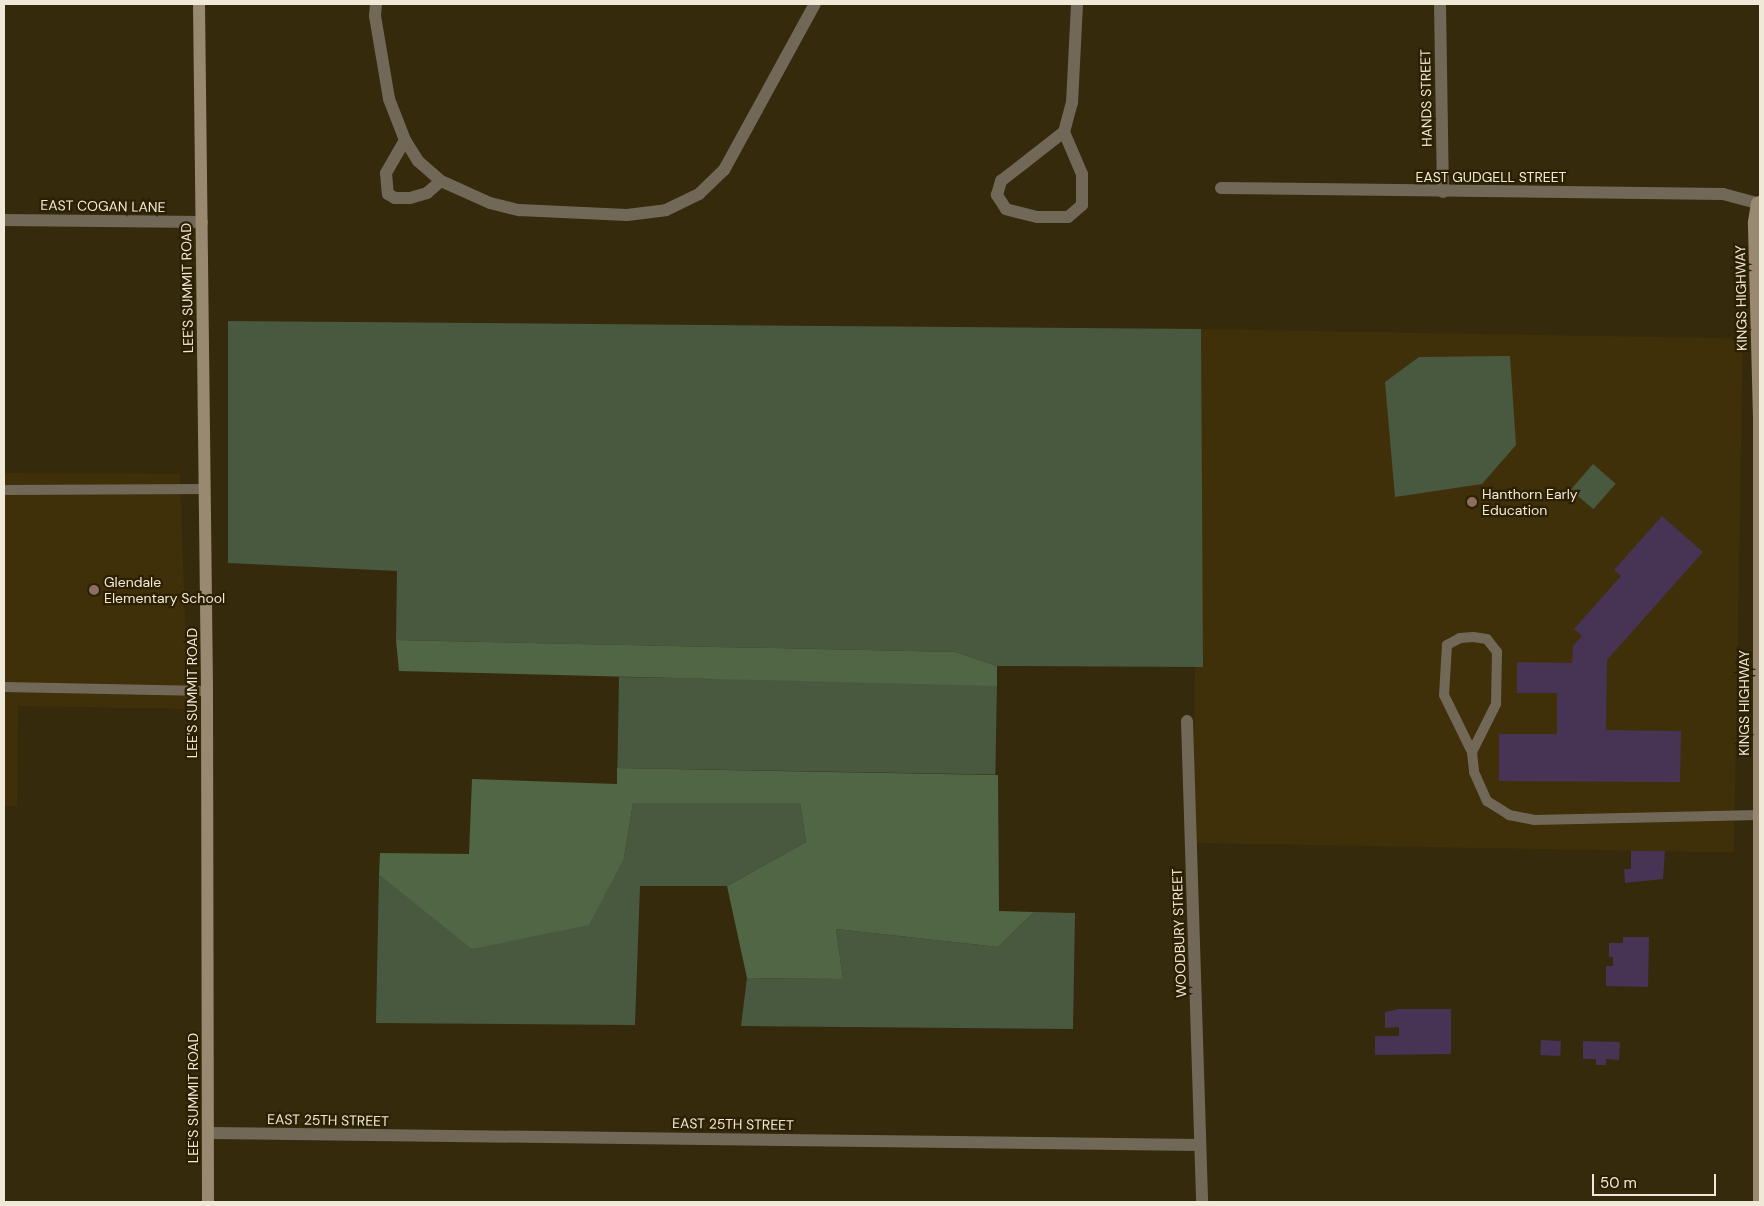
<!DOCTYPE html>
<style>
body{margin:0}
#map{position:relative;width:1764px;height:1206px;overflow:hidden;background:#362a0c;font-family:"DM Sans",sans-serif}
div>[style]{position:absolute}
.built>*{inset:0;background:#3f3009;transform-origin:0 0}
.green>*{inset:0;background:#495940;transform-origin:0 0}
.forest>*{inset:0;background:#516644}
.building>*{inset:0;background:#473353;transform-origin:0 0}
.lane>*{height:10px;margin:-5px;padding:0 5px;transform-origin:5px;border-radius:5px;background:#716858}
.street>*{height:12px;margin:-6px;padding:0 6px;transform-origin:6px;border-radius:6px;background:#716858}
.secondary>*{height:12px;margin:-6px;padding:0 6px;transform-origin:6px;border-radius:6px;background:#988970}
.dots>*{width:14px;height:14px;translate:-50% -50%;box-sizing:border-box;border:2px solid #2c2003;border-radius:50%}
span{translate:-50% -50%;white-space:nowrap;text-align:center;line-height:1.15;-webkit-text-stroke:4.5px #2c2003;paint-order:stroke}
.street-label{font-size:14px;color:#f1e9d8}
.poi-label{font-size:14px;color:#f1e9d8}
.left{translate:0 -50%;text-align:left}
.frame{position:absolute;inset:0;border:5px solid #f1e9d8;pointer-events:none}
.scale{position:absolute;left:1592px;top:1174px;width:124px;height:22px;box-sizing:border-box;border:2px solid #f1e9d8;border-top:0;padding-left:6px;font-size:15px;line-height:18px;white-space:nowrap;color:#f1e9d8;-webkit-text-stroke:4px #2c2003;paint-order:stroke}
</style>
<div id="map">
<div class="built">
<div style="left:1201px;top:329px;width:542px;height:514px;rotate:1deg"></div>
<div style="clip-path:polygon(4px 473px,180px 474px,188px 709px,18px 706px,17px 806px,4px 806px)"></div>
</div>
<div class="green">
<div style="clip-path:polygon(228px 321px,1201px 329px,1203px 667px,997px 666px,956px 652px,396px 640px,397px 571px,228px 563px)"></div>
<div style="clip-path:polygon(1510px 356px,1516px 445px,1482px 484px,1395px 497px,1385px 382px,1419px 357px)"></div>
<div style="left:1593px;top:464px;width:30px;height:34px;rotate:41deg"></div>
<div style="left:619px;top:677px;width:378px;height:91px;rotate:1deg"></div>
<div style="clip-path:polygon(633px 803px,800px 803px,806px 842px,727px 886px,640px 886px,635px 1025px,376px 1023px,379px 875px,473px 949px,624px 858px)"></div>
<div style="clip-path:polygon(1034px 912px,1075px 913px,1073px 1029px,741px 1026px,747px 978px,843px 979px,836px 929px,998px 947px)"></div>
</div>
<div class="forest">
<div style="clip-path:polygon(396px 640px,956px 652px,997px 666px,997px 686px,399px 671px)"></div>
<div style="clip-path:polygon(617px 768px,998px 775px,999px 911px,1034px 912px,998px 947px,836px 929px,843px 979px,747px 978px,727px 886px,806px 842px,800px 803px,633px 803px,624px 858px,589px 925px,472px 949px,379px 875px,380px 853px,469px 854px,472px 779px,617px 784px)"></div>
</div>
<div class="building">
<div style="clip-path:polygon(1662px 516px,1703px 552px,1607px 660px,1606px 730px,1681px 731px,1680px 782px,1499px 781px,1499px 734px,1557px 734px,1557px 693px,1517px 693px,1517px 662px,1572px 663px,1573px 646px,1582px 636px,1574px 629px,1621px 576px,1614px 570px)"></div>
<div style="clip-path:polygon(1631px 851px,1665px 851px,1663px 879px,1625px 883px,1624px 869px,1631px 869px)"></div>
<div style="clip-path:polygon(1623px 937px,1649px 937px,1648px 987px,1606px 986px,1606px 966px,1613px 966px,1613px 957px,1609px 957px,1609px 943px,1623px 943px)"></div>
<div style="clip-path:polygon(1399px 1009px,1451px 1009px,1451px 1054px,1375px 1055px,1375px 1036px,1399px 1036px,1399px 1027px,1385px 1028px,1385px 1012px)"></div>
<div style="left:1541px;top:1040px;width:20px;height:15px;rotate:3deg"></div>
<div style="clip-path:polygon(1583px 1041px,1620px 1042px,1619px 1060px,1606px 1059px,1606px 1065px,1596px 1065px,1596px 1059px,1583px 1059px)"></div>
</div>
<div class="lane">
<div style="left:4px;top:490px;width:201px;rotate:-0.3deg"></div>
<div style="left:4px;top:687px;width:203px;rotate:1.1deg"></div>
<div style="left:1472px;top:752px;width:54px;rotate:-63.4deg"></div>
<div style="left:1496px;top:704px;width:52px;rotate:-88.9deg"></div>
<div style="left:1497px;top:652px;width:16px;rotate:-128deg"></div>
<div style="left:1487px;top:639px;width:14px;rotate:-172deg"></div>
<div style="left:1473px;top:637px;width:13px;rotate:176deg"></div>
<div style="left:1460px;top:638px;width:15px;rotate:152deg"></div>
<div style="left:1447px;top:645px;width:50px;rotate:93.4deg"></div>
<div style="left:1444px;top:695px;width:64px;rotate:63.8deg"></div>
<div style="left:1472px;top:752px;width:20px;rotate:84deg"></div>
<div style="left:1474px;top:772px;width:32px;rotate:66deg"></div>
<div style="left:1487px;top:801px;width:26px;rotate:32deg"></div>
<div style="left:1509px;top:815px;width:25px;rotate:11deg"></div>
<div style="left:1534px;top:820px;width:225px;rotate:-1.3deg"></div>
</div>
<div class="street">
<div style="left:376px;top:4px;width:12px;rotate:95deg"></div>
<div style="left:375px;top:16px;width:84px;rotate:80.4deg"></div>
<div style="left:389px;top:99px;width:44px;rotate:68.7deg"></div>
<div style="left:405px;top:140px;width:25px;rotate:58deg"></div>
<div style="left:418px;top:161px;width:30px;rotate:41deg"></div>
<div style="left:441px;top:181px;width:54px;rotate:24.2deg"></div>
<div style="left:490px;top:203px;width:30px;rotate:14deg"></div>
<div style="left:519px;top:210px;width:108px;rotate:2.7deg"></div>
<div style="left:627px;top:215px;width:39px;rotate:-7deg"></div>
<div style="left:666px;top:210px;width:37px;rotate:-26deg"></div>
<div style="left:699px;top:194px;width:35px;rotate:-44deg"></div>
<div style="left:724px;top:170px;width:189px;rotate:-61.3deg"></div>
<div style="left:1440px;top:4px;width:188px;rotate:89.1deg"></div>
<div style="left:1064px;top:132px;width:46px;rotate:66.8deg"></div>
<div style="left:1082px;top:174px;width:31px;rotate:90deg"></div>
<div style="left:1082px;top:205px;width:18px;rotate:139deg"></div>
<div style="left:1068px;top:217px;width:31px;rotate:180deg"></div>
<div style="left:1037px;top:217px;width:32px;rotate:-166deg"></div>
<div style="left:1006px;top:209px;width:17px;rotate:-123deg"></div>
<div style="left:997px;top:195px;width:15px;rotate:-74deg"></div>
<div style="left:1001px;top:181px;width:80px;rotate:-37.9deg"></div>
<div style="left:1064px;top:132px;width:30px;rotate:-75deg"></div>
<div style="left:1072px;top:103px;width:99px;rotate:-87.1deg"></div>
<div style="left:405px;top:140px;width:38px;rotate:120deg"></div>
<div style="left:386px;top:173px;width:21px;rotate:85deg"></div>
<div style="left:388px;top:194px;width:8px;rotate:30deg"></div>
<div style="left:395px;top:198px;width:15px"></div>
<div style="left:410px;top:198px;width:18px;rotate:-16deg"></div>
<div style="left:427px;top:193px;width:18px;rotate:-41deg"></div>
<div style="left:1221px;top:188px;width:502px;rotate:0.68deg"></div>
<div style="left:1723px;top:194px;width:35px;rotate:15deg"></div>
<div style="left:4px;top:220px;width:198px;rotate:0.6deg"></div>
<div style="left:1187px;top:721px;width:481px;rotate:88.2deg"></div>
<div style="left:208px;top:1133px;width:992px;rotate:0.69deg"></div>
</div>
<div class="secondary">
<div style="left:199px;top:4px;width:687px;rotate:89.33deg"></div>
<div style="left:207px;top:691px;width:511px;rotate:89.89deg"></div>
<div style="left:1759px;top:1202px;width:784px;rotate:-90deg"></div>
<div style="left:1759px;top:418px;width:196px;rotate:-91.5deg"></div>
<div style="left:1754px;top:222px;width:19px;rotate:-81deg"></div>
<div style="left:1757px;top:203px;width:3px;rotate:-18deg"></div>
</div>
<div class="dots">
<div style="left:1472px;top:502px;background:#8d6e63"></div>
<div style="left:94px;top:590px;background:#8d6e63"></div>
</div>
<div class="street-label">
<span style="left:1426px;top:98px;rotate:-91deg">HANDS STREET</span>
<span style="left:1491px;top:177px">EAST GUDGELL STREET</span>
<span style="left:103px;top:206px;rotate:1deg">EAST COGAN LANE</span>
<span style="left:187px;top:288px;rotate:-91deg">LEE'S SUMMIT ROAD</span>
<span style="left:1741px;top:298px;rotate:-91deg">KINGS HIGHWAY</span>
<span style="left:192px;top:693px;rotate:-90deg">LEE'S SUMMIT ROAD</span>
<span style="left:1744px;top:703px;rotate:-90deg">KINGS HIGHWAY</span>
<span style="left:1179px;top:933px;rotate:-92deg">WOODBURY STREET</span>
<span style="left:193px;top:1098px;rotate:-90deg">LEE'S SUMMIT ROAD</span>
<span style="left:328px;top:1120px;rotate:1deg">EAST 25TH STREET</span>
<span style="left:733px;top:1124px;rotate:1deg">EAST 25TH STREET</span>
</div>
<div class="poi-label">
<span class="left" style="left:1482px;top:502px">Hanthorn Early<br>Education</span>
<span class="left" style="left:104px;top:590px">Glendale<br>Elementary School</span>
</div>
<div class="frame"></div>
<div class="scale">50 m</div>
</div>
